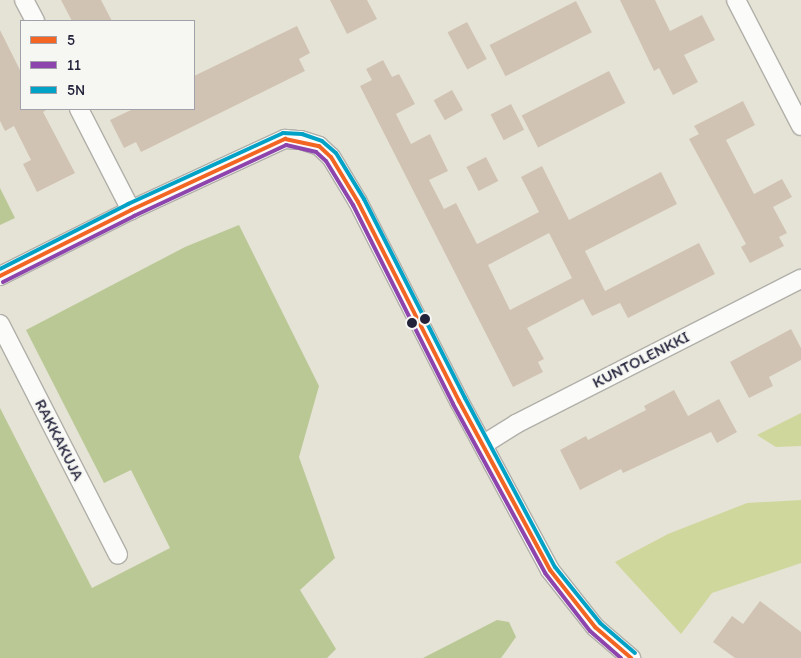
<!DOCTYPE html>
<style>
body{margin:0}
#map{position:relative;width:801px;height:658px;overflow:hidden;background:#e5e3d5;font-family:Itim,sans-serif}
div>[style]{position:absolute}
.green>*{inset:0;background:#d0d79d}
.forest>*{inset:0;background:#bac896}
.building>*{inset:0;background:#d1c3b4;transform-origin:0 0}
.roads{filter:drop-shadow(1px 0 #b1afa9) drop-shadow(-1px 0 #b1afa9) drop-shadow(0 1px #b1afa9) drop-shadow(0 -1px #b1afa9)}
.minor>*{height:18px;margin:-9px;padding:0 9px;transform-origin:9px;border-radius:9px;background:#fbfbf9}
.bus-1>*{height:4px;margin:-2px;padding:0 2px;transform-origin:2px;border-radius:2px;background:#f26522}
.bus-2>*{height:4px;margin:-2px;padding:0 2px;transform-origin:2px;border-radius:2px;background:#8e44ad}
.bus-3>*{height:4px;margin:-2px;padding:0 2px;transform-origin:2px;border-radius:2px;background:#02a2c7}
.dots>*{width:14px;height:14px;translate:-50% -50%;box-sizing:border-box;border:2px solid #f6f6f2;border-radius:50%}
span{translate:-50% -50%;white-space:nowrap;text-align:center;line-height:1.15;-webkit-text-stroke:4.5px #f6f6f2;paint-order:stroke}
.street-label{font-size:16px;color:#22223b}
.legend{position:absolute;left:20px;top:20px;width:175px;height:90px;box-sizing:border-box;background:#f6f6f2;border:1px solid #a1a1a9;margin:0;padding:6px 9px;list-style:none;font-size:15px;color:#22223b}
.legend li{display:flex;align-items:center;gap:10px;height:25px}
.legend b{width:25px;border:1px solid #a1a1a9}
</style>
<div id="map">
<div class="green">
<div style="clip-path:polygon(801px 413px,801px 446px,776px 447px,757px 435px)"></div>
<div style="clip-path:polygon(801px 500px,801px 563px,712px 593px,681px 634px,615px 562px,668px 534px,747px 503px)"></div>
</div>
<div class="forest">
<div style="clip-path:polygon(0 188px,15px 218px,0 225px)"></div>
<div style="clip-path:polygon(239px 225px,319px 386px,299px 457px,335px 558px,300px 590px,336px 649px,327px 658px,0 658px,0 408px,92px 588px,170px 548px,131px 470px,104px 483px,26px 330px,185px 247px)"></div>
<div style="clip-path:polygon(497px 620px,509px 622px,516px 637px,501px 658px,423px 658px)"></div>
</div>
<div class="building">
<div style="clip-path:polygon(61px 0,101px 0,112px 21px,72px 21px)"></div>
<div style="clip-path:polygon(330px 0,367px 0,377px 19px,347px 34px)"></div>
<div style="clip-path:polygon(620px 0,655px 0,670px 31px,702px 15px,715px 40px,684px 55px,698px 82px,673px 95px,659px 68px,654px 71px)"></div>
<div style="left:576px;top:1px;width:35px;height:97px;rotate:63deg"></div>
<div style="left:467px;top:22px;width:42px;height:22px;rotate:62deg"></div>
<div style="clip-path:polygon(297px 26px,310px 53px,299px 59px,305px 71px,141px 152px,136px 142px,124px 148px,110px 120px,133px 109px,194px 109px,194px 76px)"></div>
<div style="clip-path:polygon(0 30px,21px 72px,21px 109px,48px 109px,43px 112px,75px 173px,37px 192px,23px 164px,31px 160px,14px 126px,5px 131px,0 121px)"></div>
<div style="clip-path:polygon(evenodd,383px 60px,392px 77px,399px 74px,415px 104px,396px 114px,411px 144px,430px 134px,448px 171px,429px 180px,444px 209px,456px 203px,477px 244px,539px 212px,521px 177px,542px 166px,569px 220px,661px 172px,677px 204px,585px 251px,605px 291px,699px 243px,715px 274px,628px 318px,620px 303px,592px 316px,583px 299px,527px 328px,544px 359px,538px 362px,543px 372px,513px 387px,360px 86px,372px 80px,366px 69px,383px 60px,549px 233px,572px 278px,510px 310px,488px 265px,549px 233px)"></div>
<div style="left:609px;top:71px;width:36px;height:98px;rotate:63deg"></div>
<div style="left:452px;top:90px;width:23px;height:21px;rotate:61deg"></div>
<div style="clip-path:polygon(743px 101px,755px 125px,726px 140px,754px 194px,782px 179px,792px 197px,773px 207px,787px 233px,779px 237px,784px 246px,750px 263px,741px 247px,746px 244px,689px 139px,699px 134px,694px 126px)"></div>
<div style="left:511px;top:104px;width:29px;height:23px;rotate:63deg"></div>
<div style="left:486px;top:157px;width:27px;height:22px;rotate:63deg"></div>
<div style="clip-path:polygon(791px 329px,801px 348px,801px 360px,769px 377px,773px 386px,749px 398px,730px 362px)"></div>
<div style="clip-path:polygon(674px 390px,688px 416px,719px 399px,737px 432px,717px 443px,711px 432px,623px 473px,621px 469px,580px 490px,560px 450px,586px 436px,588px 440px,646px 410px,644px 406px)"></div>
<div style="clip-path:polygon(760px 601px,801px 632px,801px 658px,735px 658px,713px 642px,732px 616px,743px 624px)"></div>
</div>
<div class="roads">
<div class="minor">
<div style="left:24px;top:0;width:24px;rotate:62deg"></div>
<div style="left:736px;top:0;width:142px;rotate:62.7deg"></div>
<div style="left:79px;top:109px;width:114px;rotate:62.8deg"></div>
<div style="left:0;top:276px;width:147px;rotate:-26.7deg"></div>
<div style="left:131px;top:210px;width:170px;rotate:-24.8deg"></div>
<div style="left:285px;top:139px;width:16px;rotate:4deg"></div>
<div style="left:301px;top:140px;width:19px;rotate:18deg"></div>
<div style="left:319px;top:146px;width:16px;rotate:43deg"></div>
<div style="left:331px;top:157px;width:52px;rotate:59deg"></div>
<div style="left:358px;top:202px;width:223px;rotate:63.1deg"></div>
<div style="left:459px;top:401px;width:192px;rotate:61.7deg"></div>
<div style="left:550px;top:570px;width:73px;rotate:51.7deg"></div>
<div style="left:595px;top:627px;width:48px;rotate:40.7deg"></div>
<div style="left:0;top:324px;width:259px;rotate:62.9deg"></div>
<div style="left:484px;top:444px;width:38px;rotate:-32deg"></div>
<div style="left:516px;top:424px;width:320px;rotate:-27deg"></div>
</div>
</div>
<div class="bus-1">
<div style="left:0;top:276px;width:147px;rotate:-26.7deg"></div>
<div style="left:131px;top:210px;width:170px;rotate:-24.8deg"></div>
<div style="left:285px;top:139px;width:35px;rotate:12deg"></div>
<div style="left:319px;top:146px;width:16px;rotate:43deg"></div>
<div style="left:331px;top:157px;width:52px;rotate:59deg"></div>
<div style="left:358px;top:202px;width:223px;rotate:63.1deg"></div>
<div style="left:459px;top:401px;width:192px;rotate:61.7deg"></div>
<div style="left:550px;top:570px;width:73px;rotate:51.7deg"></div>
<div style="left:595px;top:627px;width:48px;rotate:40.7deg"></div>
</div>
<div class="bus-2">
<div style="left:3px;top:282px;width:147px;rotate:-26.7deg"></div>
<div style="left:134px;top:216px;width:168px;rotate:-25deg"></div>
<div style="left:286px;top:145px;width:31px;rotate:13deg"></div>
<div style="left:316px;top:152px;width:13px;rotate:42deg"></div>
<div style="left:326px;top:161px;width:52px;rotate:58.5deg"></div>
<div style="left:353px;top:205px;width:223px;rotate:63.3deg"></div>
<div style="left:453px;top:404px;width:192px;rotate:61.4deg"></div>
<div style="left:545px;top:573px;width:73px;rotate:52.2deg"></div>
<div style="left:590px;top:631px;width:41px;rotate:41.1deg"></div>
</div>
<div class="bus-3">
<div style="left:0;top:269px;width:144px;rotate:-26.9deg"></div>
<div style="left:128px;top:204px;width:170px;rotate:-24.6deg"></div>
<div style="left:283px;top:133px;width:19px;rotate:3deg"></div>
<div style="left:302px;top:134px;width:21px;rotate:19deg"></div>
<div style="left:322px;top:141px;width:18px;rotate:41deg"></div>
<div style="left:336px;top:153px;width:54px;rotate:58.7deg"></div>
<div style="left:364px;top:199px;width:223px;rotate:63.1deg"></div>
<div style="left:465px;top:398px;width:191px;rotate:62deg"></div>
<div style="left:555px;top:567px;width:72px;rotate:51.2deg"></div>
<div style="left:600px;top:623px;width:46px;rotate:40.6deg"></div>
</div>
<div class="dots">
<div style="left:425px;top:319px;background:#22223b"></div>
<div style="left:412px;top:323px;background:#22223b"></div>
</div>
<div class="street-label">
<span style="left:641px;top:360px;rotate:-27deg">KUNTOLENKKI</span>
<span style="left:59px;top:440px;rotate:63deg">RAKKAKUJA</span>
</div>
<ul class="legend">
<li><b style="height:6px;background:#f26522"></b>5</li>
<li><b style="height:6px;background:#8e44ad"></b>11</li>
<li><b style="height:6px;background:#02a2c7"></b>5N</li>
</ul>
</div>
